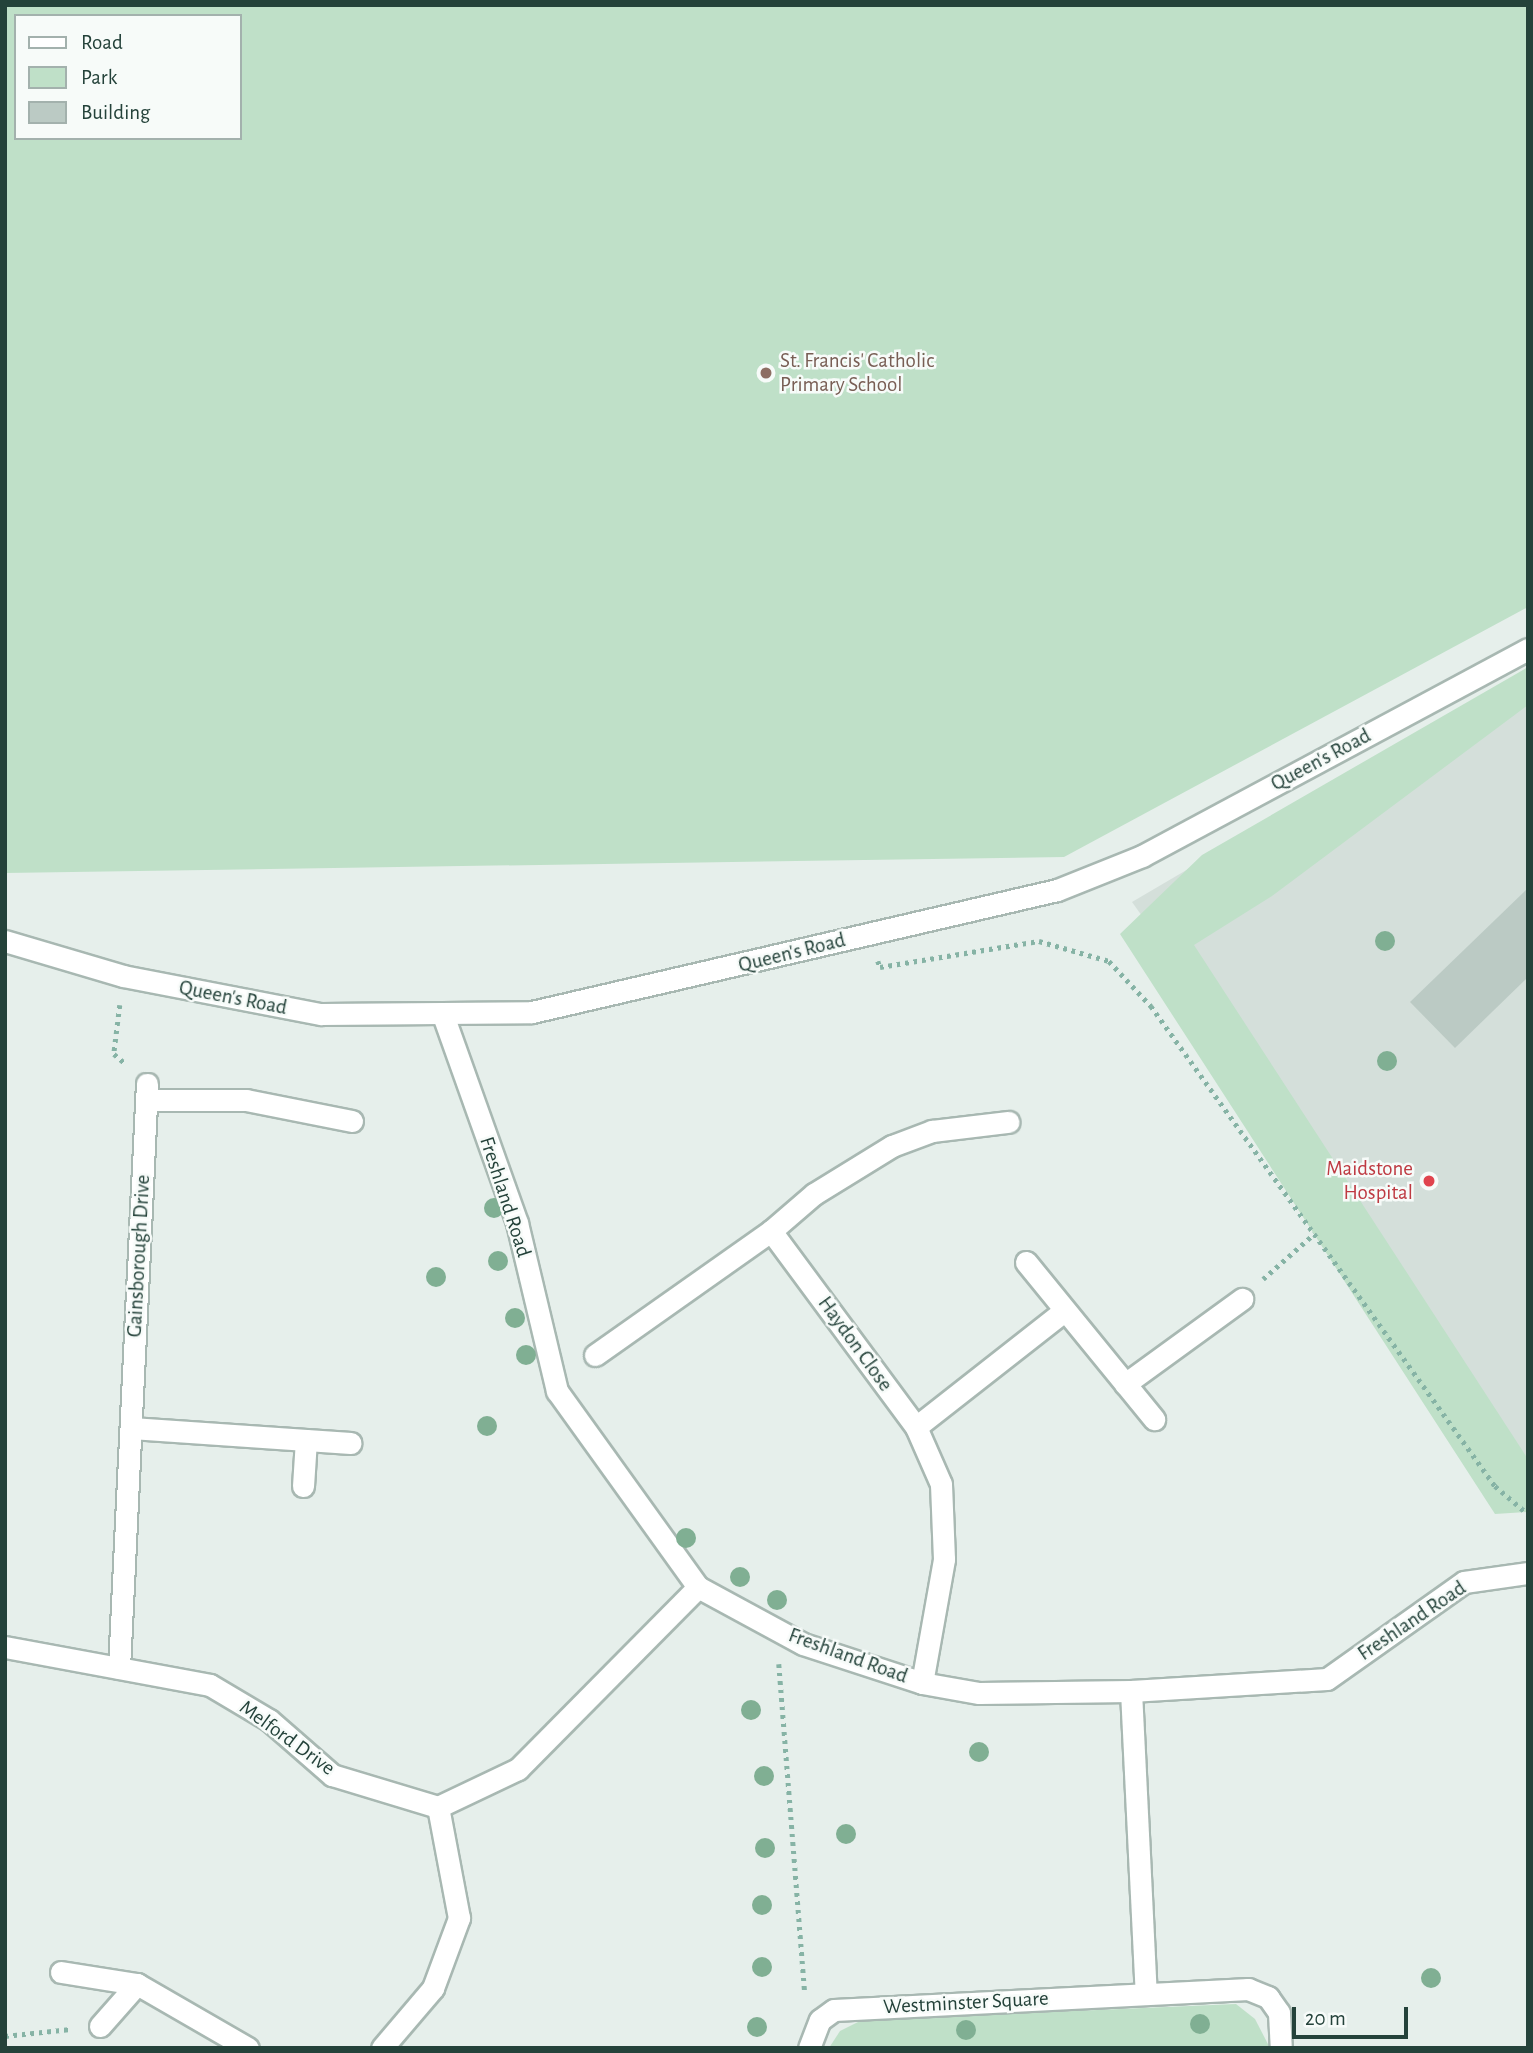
<!DOCTYPE html>
<style>
body{margin:0}
#map{position:relative;width:1533px;height:2053px;overflow:hidden;background:#e6efeb;font-family:"Alegreya Sans",sans-serif}
div>[style]{position:absolute}
.built>*{inset:0;background:#d4dfda}
.green>*{inset:0;background:#bfe0c8}
.building>*{inset:0;background:#bbcac4}
.path>*{height:4.5px;margin-top:-2.25px;transform-origin:0;background:repeating-linear-gradient(90deg,#86b3a5 0 3.5px,transparent 0 8.5px)}
.roads{filter:drop-shadow(2px 0 #a8b8b2) drop-shadow(-2px 0 #a8b8b2) drop-shadow(0 2px #a8b8b2) drop-shadow(0 -2px #a8b8b2)}
.minor>*{height:21px;margin:-10.5px;padding:0 10.5px;transform-origin:10.5px;border-radius:10.5px;background:#fff}
.trees>*{width:20px;height:20px;margin:-10px;border-radius:50%;background:#80af93}
.dots>*{width:19px;height:19px;translate:-50% -50%;box-sizing:border-box;border:4px solid #f7fbf9;border-radius:50%}
span{translate:-50% -50%;white-space:nowrap;text-align:center;line-height:1.15;-webkit-text-stroke:5px #f7fbf9;paint-order:stroke}
.education-label{font-size:21px;color:#785e54}
.left{translate:0 -50%;text-align:left}
.street-label{font-size:21px;color:#24423a}
.health-label{font-size:21px;color:#be3a42}
.right{translate:-100% -50%;text-align:right}
.frame{position:absolute;inset:0;border:7px solid #24423a;pointer-events:none}
.legend{position:absolute;left:14px;top:14px;width:228px;height:126px;box-sizing:border-box;background:#f7fbf9;border:2px solid #a3b1ad;margin:0;padding:9px 12px;list-style:none;font-size:21px;color:#24423a}
.legend li{display:flex;align-items:center;gap:14px;height:35px}
.legend b{width:35px;border:2px solid #a3b1ad}
.scale{position:absolute;left:1292px;top:2007px;width:116px;height:32px;box-sizing:border-box;border:4px solid #24423a;border-top:0;padding-left:9px;font-size:21px;line-height:24px;white-space:nowrap;color:#24423a;-webkit-text-stroke:5px #f7fbf9;paint-order:stroke}
</style>
<div id="map">
<div class="built">
<div style="clip-path:polygon(1528px 669px,1528px 1459px,1132px 902px)"></div>
</div>
<div class="green">
<div style="clip-path:polygon(evenodd,5px 5px,1528px 5px,1528px 607px,1064px 857px,5px 873px,5px 5px,16px 16px,240px 16px,240px 138px,16px 138px,16px 16px)"></div>
<div style="clip-path:polygon(1528px 667px,1528px 705px,1272px 896px,1194px 945px,1528px 1459px,1528px 1512px,1495px 1514px,1120px 934px,1202px 855px)"></div>
<div style="clip-path:polygon(1236px 2004px,1255px 2019px,1270px 2048px,829px 2048px,840px 2031px,862px 2020px)"></div>
</div>
<div class="building">
<div style="clip-path:polygon(1528px 888px,1528px 977px,1455px 1048px,1410px 1002px)"></div>
</div>
<div class="path">
<div style="left:878px;top:961px;width:6px;rotate:72deg"></div>
<div style="left:880px;top:967px;width:161px;rotate:-9.3deg"></div>
<div style="left:1039px;top:941px;width:73px;rotate:15.9deg"></div>
<div style="left:1109px;top:961px;width:62px;rotate:47deg"></div>
<div style="left:1151px;top:1006px;width:591px;rotate:54.37deg"></div>
<div style="left:1495px;top:1486px;width:43px;rotate:40.3deg"></div>
<div style="left:120px;top:1005px;width:49px;rotate:97deg"></div>
<div style="left:114px;top:1054px;width:16px;rotate:40deg"></div>
<div style="left:1263px;top:1279px;width:68px;rotate:-41.4deg"></div>
<div style="left:779px;top:1664px;width:330px;rotate:85.5deg"></div>
<div style="left:5px;top:2036px;width:66px;rotate:-6.1deg"></div>
</div>
<div class="roads">
<div class="minor">
<div style="left:5px;top:941px;width:123px;rotate:16.5deg"></div>
<div style="left:123px;top:976px;width:202px;rotate:10.9deg"></div>
<div style="left:321px;top:1014px;width:211px;rotate:-0.5deg"></div>
<div style="left:532px;top:1012px;width:539px;rotate:-13.08deg"></div>
<div style="left:1057px;top:890px;width:92px;rotate:-21.8deg"></div>
<div style="left:1142px;top:856px;width:438px;rotate:-28.2deg"></div>
<div style="left:443px;top:1015px;width:221px;rotate:70.4deg"></div>
<div style="left:517px;top:1223px;width:173px;rotate:76.6deg"></div>
<div style="left:557px;top:1391px;width:241px;rotate:54.3deg"></div>
<div style="left:698px;top:1587px;width:119px;rotate:28.5deg"></div>
<div style="left:803px;top:1644px;width:125px;rotate:18.1deg"></div>
<div style="left:922px;top:1683px;width:58px;rotate:10deg"></div>
<div style="left:979px;top:1693px;width:152px;rotate:-0.8deg"></div>
<div style="left:1131px;top:1691px;width:196px;rotate:-3.5deg"></div>
<div style="left:1327px;top:1679px;width:168px;rotate:-35.3deg"></div>
<div style="left:1464px;top:1582px;width:65px;rotate:-8deg"></div>
<div style="left:147px;top:1100px;width:99px"></div>
<div style="left:246px;top:1100px;width:108px;rotate:11.2deg"></div>
<div style="left:1026px;top:1262px;width:203px;rotate:50.8deg"></div>
<div style="left:595px;top:1355px;width:215px;rotate:-35.2deg"></div>
<div style="left:1125px;top:1384px;width:145px;rotate:-36deg"></div>
<div style="left:916px;top:1427px;width:189px;rotate:-38.1deg"></div>
<div style="left:131px;top:1428px;width:220px;rotate:3.9deg"></div>
<div style="left:303px;top:1486px;width:46px;rotate:-86.3deg"></div>
<div style="left:5px;top:1647px;width:208px;rotate:10.5deg"></div>
<div style="left:210px;top:1685px;width:69px;rotate:30.7deg"></div>
<div style="left:269px;top:1720px;width:84px;rotate:41.1deg"></div>
<div style="left:332px;top:1775px;width:111px;rotate:16.8deg"></div>
<div style="left:438px;top:1807px;width:89px;rotate:-25.4deg"></div>
<div style="left:518px;top:1769px;width:256px;rotate:-45.3deg"></div>
<div style="left:119px;top:1668px;width:585px;rotate:-87.26deg"></div>
<div style="left:922px;top:1683px;width:126px;rotate:-79.9deg"></div>
<div style="left:944px;top:1559px;width:75px;rotate:-92.3deg"></div>
<div style="left:941px;top:1484px;width:62px;rotate:-113.7deg"></div>
<div style="left:916px;top:1427px;width:244px;rotate:-126.5deg"></div>
<div style="left:771px;top:1231px;width:57px;rotate:-40.7deg"></div>
<div style="left:814px;top:1194px;width:92px;rotate:-31.6deg"></div>
<div style="left:892px;top:1146px;width:43px;rotate:-20.6deg"></div>
<div style="left:932px;top:1131px;width:77px;rotate:-6.8deg"></div>
<div style="left:1131px;top:1691px;width:302px;rotate:87.2deg"></div>
<div style="left:61px;top:1972px;width:77px;rotate:9deg"></div>
<div style="left:137px;top:1984px;width:128px;rotate:30deg"></div>
<div style="left:100px;top:2026px;width:56px;rotate:-48.6deg"></div>
<div style="left:382px;top:2048px;width:79px;rotate:-49.6deg"></div>
<div style="left:433px;top:1988px;width:75px;rotate:-69.6deg"></div>
<div style="left:459px;top:1918px;width:113px;rotate:-100.7deg"></div>
<div style="left:809px;top:2048px;width:30px;rotate:-69deg"></div>
<div style="left:820px;top:2020px;width:17px;rotate:-36deg"></div>
<div style="left:834px;top:2010px;width:415px;rotate:-2.9deg"></div>
<div style="left:1248px;top:1989px;width:22px;rotate:22deg"></div>
<div style="left:1268px;top:1997px;width:19px;rotate:55deg"></div>
<div style="left:1279px;top:2013px;width:35px;rotate:87deg"></div>
</div>
</div>
<div class="trees">
<div style="left:1385px;top:941px"></div>
<div style="left:1387px;top:1061px"></div>
<div style="left:494px;top:1208px"></div>
<div style="left:498px;top:1261px"></div>
<div style="left:436px;top:1277px"></div>
<div style="left:515px;top:1318px"></div>
<div style="left:526px;top:1355px"></div>
<div style="left:487px;top:1426px"></div>
<div style="left:686px;top:1538px"></div>
<div style="left:740px;top:1577px"></div>
<div style="left:777px;top:1600px"></div>
<div style="left:751px;top:1710px"></div>
<div style="left:979px;top:1752px"></div>
<div style="left:764px;top:1776px"></div>
<div style="left:846px;top:1834px"></div>
<div style="left:765px;top:1848px"></div>
<div style="left:762px;top:1905px"></div>
<div style="left:762px;top:1967px"></div>
<div style="left:1431px;top:1978px"></div>
<div style="left:1200px;top:2024px"></div>
<div style="left:757px;top:2027px"></div>
<div style="left:966px;top:2030px"></div>
</div>
<div class="dots">
<div style="left:766px;top:373px;background:#8d6e63"></div>
<div style="left:1429px;top:1181px;background:#e0444e"></div>
</div>
<div class="education-label">
<span class="left" style="left:780px;top:373px">St. Francis' Catholic<br>Primary School</span>
</div>
<div class="street-label">
<span style="left:1321px;top:760px;rotate:-28deg">Queen's Road</span>
<span style="left:792px;top:953px;rotate:-14deg">Queen's Road</span>
<span style="left:233px;top:998px;rotate:11deg">Queen's Road</span>
<span style="left:505px;top:1197px;rotate:72deg">Freshland Road</span>
<span style="left:139px;top:1256px;rotate:-87deg">Gainsborough Drive</span>
<span style="left:855px;top:1344px;rotate:54deg">Haydon Close</span>
<span style="left:1412px;top:1621px;rotate:-34deg">Freshland Road</span>
<span style="left:848px;top:1656px;rotate:20deg">Freshland Road</span>
<span style="left:287px;top:1738px;rotate:36deg">Melford Drive</span>
<span style="left:966px;top:2003px;rotate:-3deg">Westminster Square</span>
</div>
<div class="health-label">
<span class="right" style="left:1413px;top:1181px">Maidstone<br>Hospital</span>
</div>
<div class="frame"></div>
<ul class="legend">
<li><b style="height:9px;background:#fff"></b>Road</li>
<li><b style="height:19px;background:#bfe0c8"></b>Park</li>
<li><b style="height:19px;background:#bbcac4"></b>Building</li>
</ul>
<div class="scale">20 m</div>
</div>
